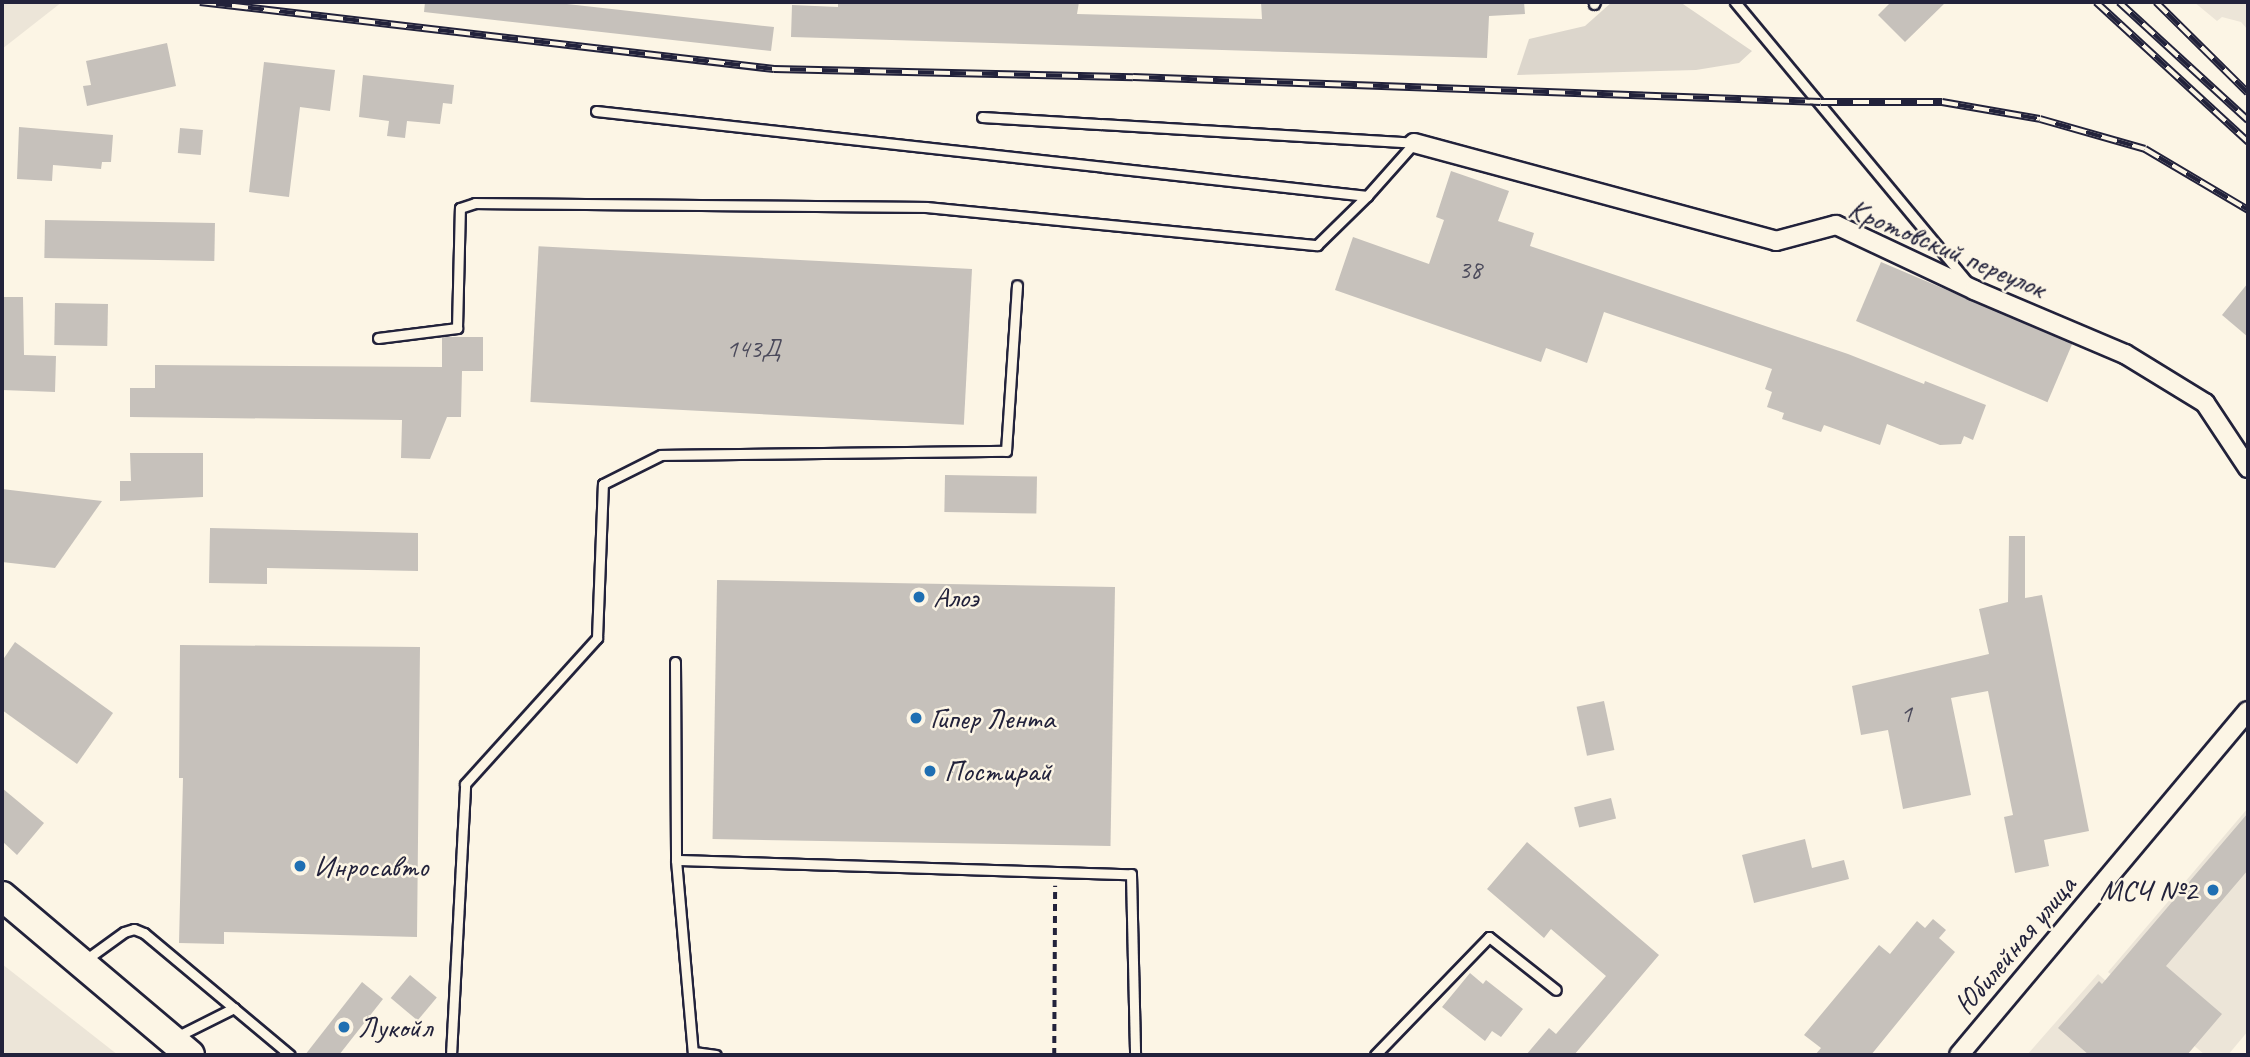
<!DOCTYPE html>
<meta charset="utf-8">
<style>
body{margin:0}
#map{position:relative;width:2250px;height:1057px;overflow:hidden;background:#fcf5e5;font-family:Caveat,sans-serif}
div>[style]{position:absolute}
.built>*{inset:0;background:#ece5d8}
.green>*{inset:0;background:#dcd6cc}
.building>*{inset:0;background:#c6c1bb;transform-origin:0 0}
.path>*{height:3.5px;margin-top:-1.75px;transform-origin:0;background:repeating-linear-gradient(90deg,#22223b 0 7px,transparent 0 12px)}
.roads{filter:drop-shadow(2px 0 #22223b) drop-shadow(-2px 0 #22223b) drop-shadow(0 2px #22223b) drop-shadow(0 -2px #22223b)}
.service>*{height:9px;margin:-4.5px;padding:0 4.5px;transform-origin:4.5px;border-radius:4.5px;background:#fcf5e5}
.minor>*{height:18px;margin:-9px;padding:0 9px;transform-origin:9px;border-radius:9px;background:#fcf5e5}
.primary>*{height:28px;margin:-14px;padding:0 14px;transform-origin:14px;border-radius:14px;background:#fcf5e5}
.rail>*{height:8px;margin-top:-4px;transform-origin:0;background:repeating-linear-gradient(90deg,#fcf5e5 0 16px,#22223b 0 32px);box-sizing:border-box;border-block:2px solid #22223b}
.dots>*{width:19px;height:19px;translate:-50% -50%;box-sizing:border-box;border:4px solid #fcf5e5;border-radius:50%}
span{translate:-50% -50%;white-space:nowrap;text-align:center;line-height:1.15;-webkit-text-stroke:5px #fcf5e5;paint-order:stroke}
.number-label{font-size:26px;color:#4b4a5b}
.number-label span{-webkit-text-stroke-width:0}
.street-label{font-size:30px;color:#22223b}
.poi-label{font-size:30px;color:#22223b}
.left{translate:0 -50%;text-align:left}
.right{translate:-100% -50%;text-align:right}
.frame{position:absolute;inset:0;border:4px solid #22223b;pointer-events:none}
</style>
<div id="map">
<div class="built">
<div style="clip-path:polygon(2px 2px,62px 2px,2px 49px)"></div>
<div style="clip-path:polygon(2194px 2px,2248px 2px,2248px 30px,2241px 22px,2222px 17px,2217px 21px)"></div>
<div style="clip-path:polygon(2248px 808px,2248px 1031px,2228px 1055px,2205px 1055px,2108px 972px)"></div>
<div style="clip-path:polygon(2px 964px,118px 1055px,2px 1055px)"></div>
<div style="clip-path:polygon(2098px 974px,2191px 1055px,2027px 1055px)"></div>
</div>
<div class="green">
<div style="clip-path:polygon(1612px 2px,1680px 2px,1752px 51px,1739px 63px,1696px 70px,1517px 75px,1529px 39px,1585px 26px)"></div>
</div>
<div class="building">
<div style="clip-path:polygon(425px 2px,549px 2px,774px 27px,771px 51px,424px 12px)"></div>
<div style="clip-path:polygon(838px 2px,1079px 2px,1077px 14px,1262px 19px,1261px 2px,1524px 2px,1525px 14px,1489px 16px,1487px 58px,791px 37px,792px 5px,838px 7px)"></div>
<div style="clip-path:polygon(1891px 2px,1946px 2px,1905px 42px,1878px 15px)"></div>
<div style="clip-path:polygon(167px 43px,176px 86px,87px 106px,83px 86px,91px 85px,86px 61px)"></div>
<div style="clip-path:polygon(264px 62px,335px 70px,330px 111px,300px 107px,289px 197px,249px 192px)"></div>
<div style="clip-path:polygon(363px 75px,454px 85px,452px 104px,443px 103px,440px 124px,407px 121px,405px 138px,387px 136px,389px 121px,359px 117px)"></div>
<div style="clip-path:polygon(19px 127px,113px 135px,111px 162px,102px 162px,101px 169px,53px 165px,52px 181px,17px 179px)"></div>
<div style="left:180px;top:128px;width:23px;height:25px;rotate:5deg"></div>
<div style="clip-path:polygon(1451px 171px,1509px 191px,1498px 221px,1534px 233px,1530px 246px,1848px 354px,1924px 384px,1925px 381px,1986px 405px,1973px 440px,1964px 436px,1961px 444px,1940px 445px,1887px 424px,1880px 445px,1824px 425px,1821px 432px,1782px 419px,1784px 413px,1767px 407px,1772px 392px,1765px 389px,1772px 369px,1604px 312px,1587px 363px,1546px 348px,1541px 362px,1335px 290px,1353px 237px,1429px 264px,1444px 220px,1436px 217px)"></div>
<div style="left:45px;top:220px;width:170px;height:38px;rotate:1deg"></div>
<div style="left:1881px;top:262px;width:208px;height:64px;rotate:23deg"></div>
<div style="left:972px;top:269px;width:156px;height:434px;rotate:93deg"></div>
<div style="clip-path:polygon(2248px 283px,2248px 337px,2222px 315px)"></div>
<div style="clip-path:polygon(2px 297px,23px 297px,24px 355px,56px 356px,55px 392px,2px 390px)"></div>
<div style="left:55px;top:303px;width:53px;height:42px;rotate:1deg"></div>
<div style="clip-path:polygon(442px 337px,483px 337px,483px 371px,462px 371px,461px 417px,447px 417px,430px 459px,401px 458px,402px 420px,130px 417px,130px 388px,155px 388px,155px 365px,442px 367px)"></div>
<div style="clip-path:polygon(130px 453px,203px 453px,203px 497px,120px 501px,120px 481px,131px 481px)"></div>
<div style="left:945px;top:475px;width:92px;height:37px;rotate:1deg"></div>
<div style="clip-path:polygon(2px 489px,102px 501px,55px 568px,2px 562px)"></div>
<div style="clip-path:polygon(210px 528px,418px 533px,418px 571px,267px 568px,267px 584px,209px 583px)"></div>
<div style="clip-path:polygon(2009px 536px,2025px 536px,2025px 598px,2042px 595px,2089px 831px,2044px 840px,2049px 866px,2015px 873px,2004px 817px,2013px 815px,1988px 691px,1951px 698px,1971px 795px,1903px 809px,1888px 730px,1861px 735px,1852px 686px,1989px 654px,1979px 609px,2008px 602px)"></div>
<div style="left:1115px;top:587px;width:259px;height:398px;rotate:91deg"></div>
<div style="clip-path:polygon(15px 642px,113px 713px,77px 764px,2px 710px,2px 661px)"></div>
<div style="clip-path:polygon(180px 645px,420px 647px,417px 937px,224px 932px,224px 944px,179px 943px,183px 778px,179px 778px)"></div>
<div style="left:1604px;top:701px;width:50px;height:28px;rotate:78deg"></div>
<div style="clip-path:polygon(2px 788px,44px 823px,17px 855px,2px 841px)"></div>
<div style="left:1611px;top:798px;width:21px;height:38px;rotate:76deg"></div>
<div style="clip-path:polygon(2248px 813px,2248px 870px,2166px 966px,2222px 1014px,2187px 1055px,2089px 1055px,2058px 1028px,2099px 981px,2102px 984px)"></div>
<div style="clip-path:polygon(1805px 839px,1812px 868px,1844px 860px,1849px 879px,1754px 903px,1742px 855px)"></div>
<div style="clip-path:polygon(1527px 842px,1659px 955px,1574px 1055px,1526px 1055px,1549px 1028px,1556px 1034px,1606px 976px,1551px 929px,1544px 938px,1487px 889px)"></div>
<div style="clip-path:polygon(1933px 919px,1946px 930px,1939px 938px,1955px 952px,1871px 1055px,1815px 1055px,1821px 1048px,1804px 1035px,1879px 945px,1890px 954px,1917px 921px,1925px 928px)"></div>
<div style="clip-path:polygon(1470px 973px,1483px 984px,1486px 980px,1523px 1009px,1501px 1037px,1492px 1031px,1485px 1041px,1442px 1007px)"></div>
<div style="left:410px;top:975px;width:35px;height:30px;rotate:40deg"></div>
<div style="clip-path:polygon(362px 982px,383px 999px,339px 1055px,305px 1055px)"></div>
</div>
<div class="path">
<div style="left:1054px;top:1055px;width:169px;rotate:-89.7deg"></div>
</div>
<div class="roads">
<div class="service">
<div style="left:1735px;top:2px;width:365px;rotate:50.3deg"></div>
<div style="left:1594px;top:4px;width:2px;rotate:-63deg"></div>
<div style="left:596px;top:111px;width:776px;rotate:6.29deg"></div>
<div style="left:1367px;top:196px;width:71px;rotate:-48.4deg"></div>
<div style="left:982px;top:117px;width:433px;rotate:3.4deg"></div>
<div style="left:378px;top:338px;width:80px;rotate:-7.2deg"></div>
<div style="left:457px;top:328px;width:120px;rotate:-88.6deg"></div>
<div style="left:460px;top:208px;width:16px;rotate:-18deg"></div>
<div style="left:475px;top:203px;width:451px;rotate:0.5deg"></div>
<div style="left:926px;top:207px;width:393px;rotate:5.6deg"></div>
<div style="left:1317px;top:245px;width:70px;rotate:-44.4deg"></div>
<div style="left:675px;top:662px;width:198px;rotate:89.7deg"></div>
<div style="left:676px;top:860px;width:196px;rotate:85deg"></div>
<div style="left:676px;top:860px;width:455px;rotate:1.8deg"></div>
<div style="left:1131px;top:874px;width:181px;rotate:88.7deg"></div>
<div style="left:84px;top:961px;width:49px;rotate:-35.9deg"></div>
<div style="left:124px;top:932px;width:10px;rotate:-17deg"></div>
<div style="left:134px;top:929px;width:11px;rotate:22deg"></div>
<div style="left:144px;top:933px;width:190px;rotate:39.9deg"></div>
<div style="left:176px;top:1037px;width:65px;rotate:-26.6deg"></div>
<div style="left:694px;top:1052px;width:22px;rotate:8deg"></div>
<div style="left:451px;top:1055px;width:271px;rotate:-87deg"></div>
<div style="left:465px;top:784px;width:197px;rotate:-47.9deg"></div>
<div style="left:597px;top:638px;width:154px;rotate:-87.8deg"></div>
<div style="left:603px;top:484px;width:65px;rotate:-26.6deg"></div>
<div style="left:661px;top:455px;width:345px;rotate:-0.7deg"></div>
<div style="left:1006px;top:451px;width:166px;rotate:-86.2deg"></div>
<div style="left:1375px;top:1055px;width:164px;rotate:-46deg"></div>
<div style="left:1489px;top:937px;width:85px;rotate:38.3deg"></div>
</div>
<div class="minor">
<div style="left:1414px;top:143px;width:375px;rotate:15.1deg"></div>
<div style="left:1776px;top:241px;width:62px;rotate:-14.9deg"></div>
<div style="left:1836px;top:225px;width:153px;rotate:25.2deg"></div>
<div style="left:1974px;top:290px;width:164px;rotate:23deg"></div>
<div style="left:2125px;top:354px;width:94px;rotate:31.5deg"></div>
<div style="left:2205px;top:403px;width:78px;rotate:56.5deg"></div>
<div style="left:1959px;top:1055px;width:449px;rotate:-50deg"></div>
</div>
<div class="primary">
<div style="left:2px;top:896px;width:246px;rotate:40.2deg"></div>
</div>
</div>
<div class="rail">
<div style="left:200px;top:2px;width:578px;rotate:6.66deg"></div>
<div style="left:774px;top:69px;width:359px;rotate:1.3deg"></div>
<div style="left:1133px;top:77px;width:688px;rotate:2.08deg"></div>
<div style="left:1821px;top:102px;width:121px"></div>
<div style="left:1942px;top:102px;width:99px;rotate:9.8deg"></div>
<div style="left:2040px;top:119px;width:109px;rotate:15.9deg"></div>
<div style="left:2145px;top:149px;width:120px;rotate:30.6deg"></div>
<div style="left:2096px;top:2px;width:207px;rotate:42.6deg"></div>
<div style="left:2119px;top:2px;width:175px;rotate:42.5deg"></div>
<div style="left:2156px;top:2px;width:129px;rotate:44.7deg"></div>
</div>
<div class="dots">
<div style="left:919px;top:597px;background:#1f6fb2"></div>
<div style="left:916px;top:718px;background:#1f6fb2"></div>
<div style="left:930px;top:771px;background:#1f6fb2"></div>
<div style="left:300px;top:866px;background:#1f6fb2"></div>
<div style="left:2213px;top:890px;background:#1f6fb2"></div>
<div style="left:344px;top:1027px;background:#1f6fb2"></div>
</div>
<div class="number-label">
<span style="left:1470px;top:270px">38</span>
<span style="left:753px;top:349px">143Д</span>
<span style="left:1906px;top:714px">1</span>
</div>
<div class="street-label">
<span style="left:1947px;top:248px;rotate:23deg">Кротовский переулок</span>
<span style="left:2015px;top:945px;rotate:-50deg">Юбилейная улица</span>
</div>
<div class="poi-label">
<span class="left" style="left:933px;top:597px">Алоэ</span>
<span class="left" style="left:930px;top:718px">Гипер Лента</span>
<span class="left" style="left:944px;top:771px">Постирай</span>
<span class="left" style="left:314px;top:866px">Инросавто</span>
<span class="right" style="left:2197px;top:890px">МСЧ №2</span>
<span class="left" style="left:358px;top:1027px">Лукойл</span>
</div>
<div class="frame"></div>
</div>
